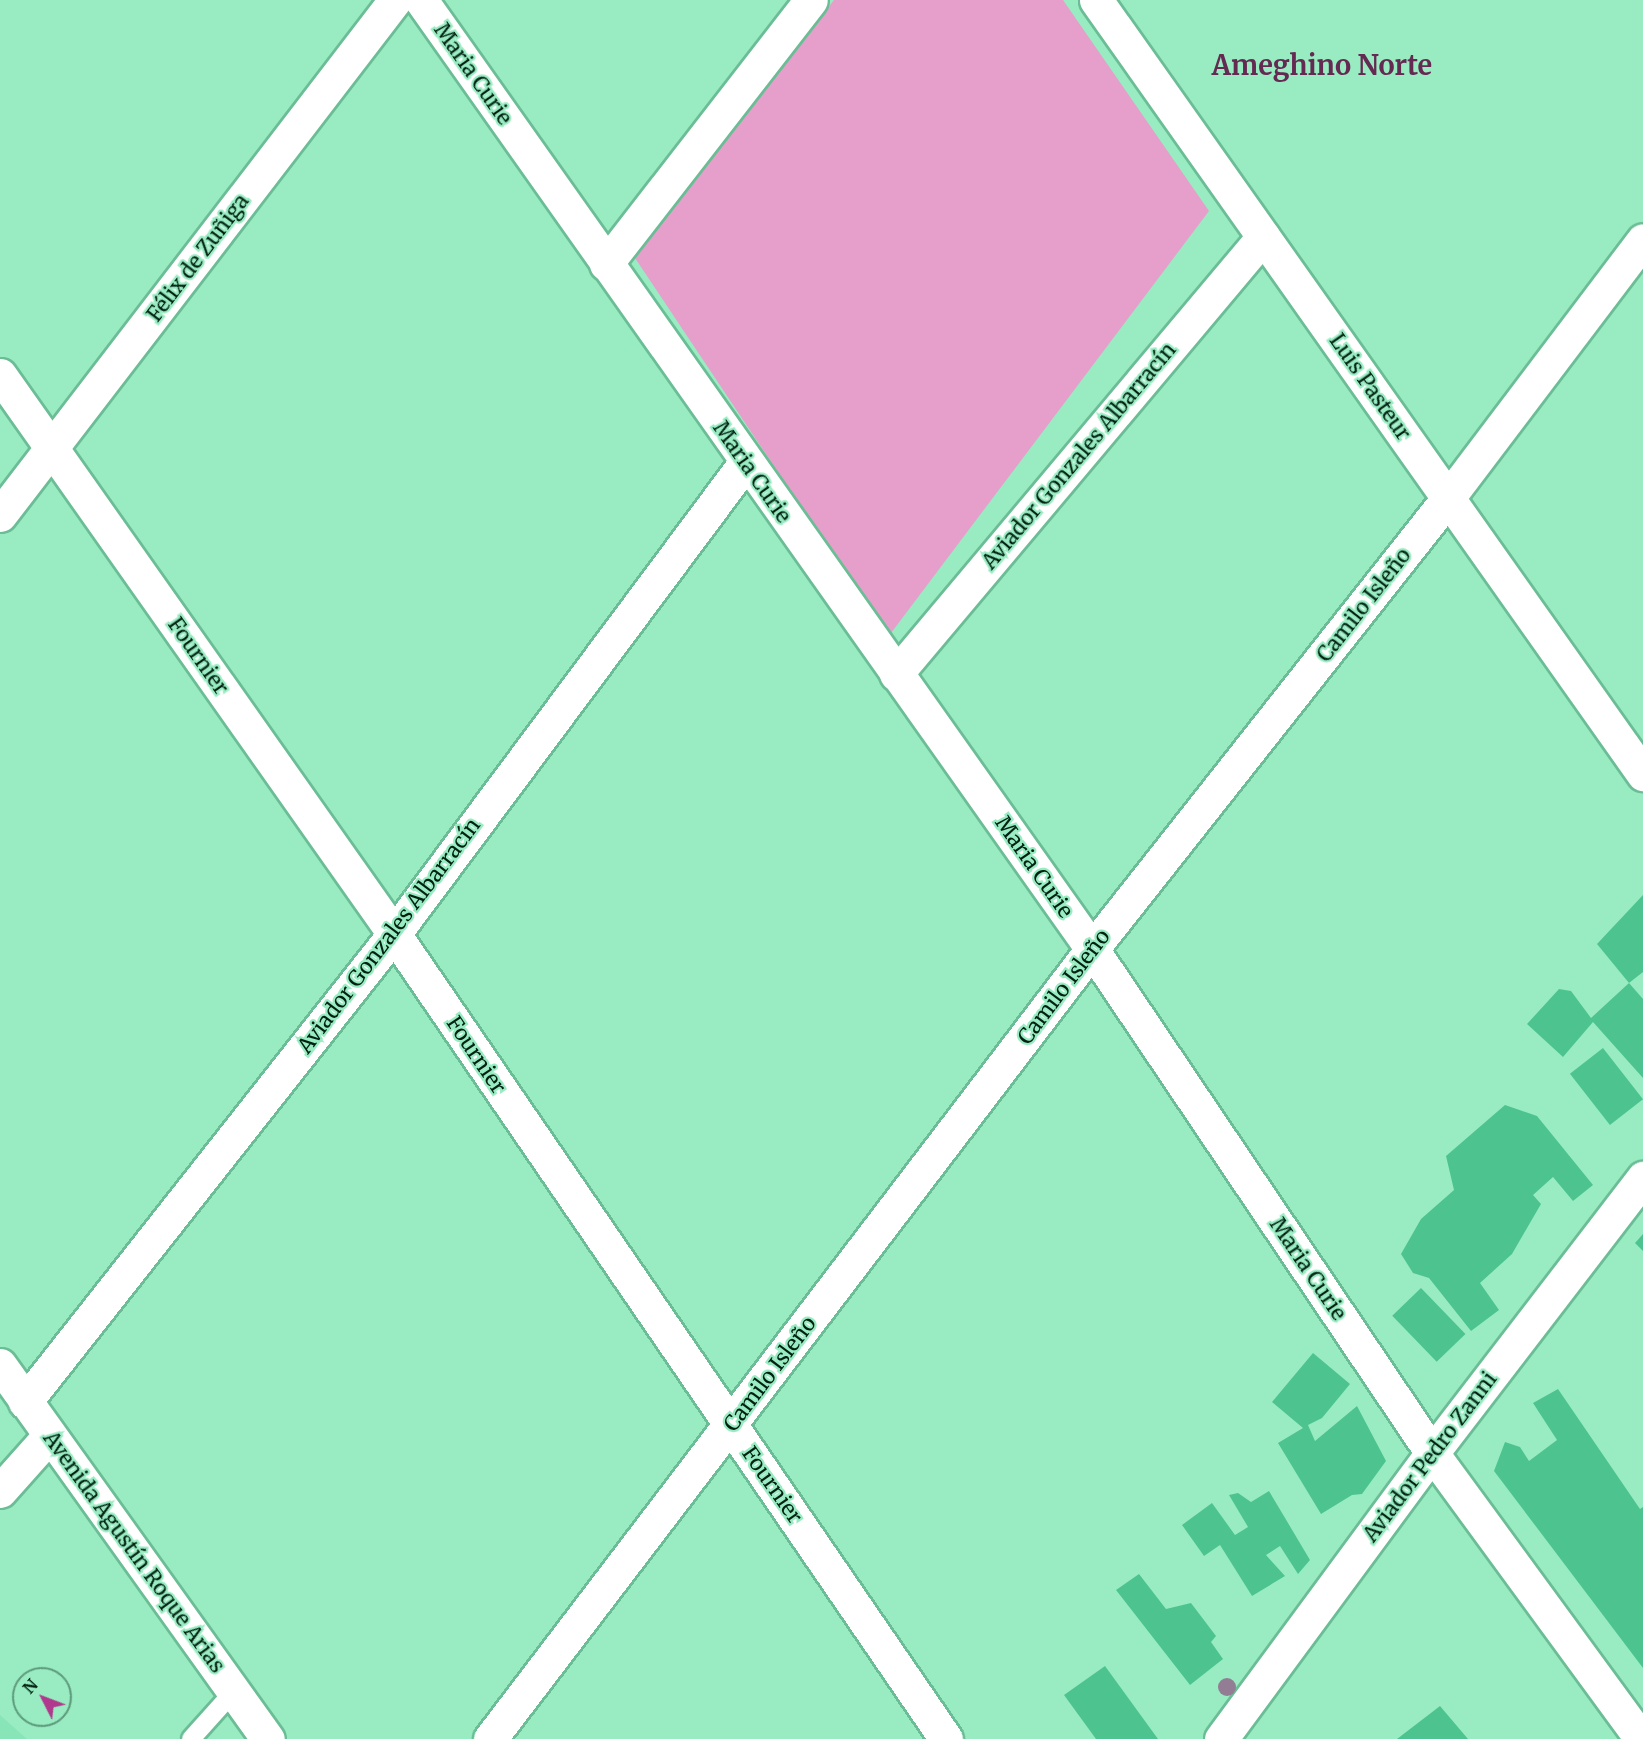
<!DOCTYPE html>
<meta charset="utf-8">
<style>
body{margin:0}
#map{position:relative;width:1643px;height:1739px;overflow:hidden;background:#99ecc2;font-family:Merriweather,serif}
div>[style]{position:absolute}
.built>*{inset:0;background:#87e5b7}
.green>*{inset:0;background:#e69ecb}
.building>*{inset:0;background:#4dc490;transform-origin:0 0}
.roads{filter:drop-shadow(2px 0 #6bbd95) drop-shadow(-2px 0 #6bbd95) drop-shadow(0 2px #6bbd95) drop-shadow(0 -2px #6bbd95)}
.service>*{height:18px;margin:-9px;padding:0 9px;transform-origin:9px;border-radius:9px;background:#fff}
.minor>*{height:33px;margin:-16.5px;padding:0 16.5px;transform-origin:16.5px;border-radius:16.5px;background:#fff}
.secondary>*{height:33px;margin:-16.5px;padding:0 16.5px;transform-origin:16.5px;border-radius:16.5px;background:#fff}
.trees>*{width:18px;height:18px;margin:-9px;border-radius:50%;background:#927d94}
span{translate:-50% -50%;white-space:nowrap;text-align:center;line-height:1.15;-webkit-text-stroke:4.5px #99ecc2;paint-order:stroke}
.street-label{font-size:21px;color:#002011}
.district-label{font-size:27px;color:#652a52;font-weight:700}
.north{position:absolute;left:12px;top:1667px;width:60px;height:60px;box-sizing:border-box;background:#99ecc2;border:2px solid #5c9a7b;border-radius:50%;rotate:312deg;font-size:16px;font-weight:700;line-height:24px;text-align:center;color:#002011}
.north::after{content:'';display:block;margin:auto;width:21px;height:27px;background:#b0388d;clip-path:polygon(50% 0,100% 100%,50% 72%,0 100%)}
</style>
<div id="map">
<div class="built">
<div style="clip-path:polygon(0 1715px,27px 1739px,0 1739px)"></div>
</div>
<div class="green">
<div style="clip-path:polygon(834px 0,1063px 0,1209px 211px,888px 637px,633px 255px)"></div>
</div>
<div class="building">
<div style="clip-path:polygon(1643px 895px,1643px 972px,1629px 983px,1597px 944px)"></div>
<div style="clip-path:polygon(1629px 983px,1643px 999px,1643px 1078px,1593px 1022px,1563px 1057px,1527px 1024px,1559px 989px,1571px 991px,1591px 1018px)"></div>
<div style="left:1603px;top:1048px;width:65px;height:42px;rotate:52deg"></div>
<div style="clip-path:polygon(1505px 1105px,1537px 1116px,1593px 1185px,1573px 1201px,1553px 1177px,1533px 1195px,1541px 1204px,1512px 1254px,1480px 1283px,1499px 1310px,1471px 1331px,1429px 1278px,1413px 1273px,1401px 1254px,1421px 1219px,1454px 1190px,1446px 1156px)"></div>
<div style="clip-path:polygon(1643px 1234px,1643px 1251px,1635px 1243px)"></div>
<div style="left:1421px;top:1288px;width:64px;height:40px;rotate:46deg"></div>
<div style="clip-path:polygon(1313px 1353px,1350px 1384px,1322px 1418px,1308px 1425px,1315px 1441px,1357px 1406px,1386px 1461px,1362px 1494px,1352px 1495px,1321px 1514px,1278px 1443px,1303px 1428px,1272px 1402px)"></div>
<div style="clip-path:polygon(1558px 1389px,1640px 1509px,1643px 1507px,1643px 1668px,1494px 1471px,1505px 1442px,1520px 1447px,1529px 1461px,1557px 1440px,1533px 1403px)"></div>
<div style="clip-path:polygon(1269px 1491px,1310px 1560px,1298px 1574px,1280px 1546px,1266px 1555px,1285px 1576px,1252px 1596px,1220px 1545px,1204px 1556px,1182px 1525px,1212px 1503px,1235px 1535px,1248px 1527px,1229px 1495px,1238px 1493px,1251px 1502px)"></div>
<div style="clip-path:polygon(1139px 1574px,1166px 1609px,1191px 1603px,1216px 1636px,1211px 1642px,1223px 1659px,1190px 1685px,1116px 1590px)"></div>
<div style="clip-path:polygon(1105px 1666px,1158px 1739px,1096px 1739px,1064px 1695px)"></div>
<div style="clip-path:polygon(1440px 1706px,1468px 1739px,1397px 1739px)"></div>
</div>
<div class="roads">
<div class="service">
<div style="left:191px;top:1739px;width:66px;rotate:-48.1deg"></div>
</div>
<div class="minor">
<div style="left:421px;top:0;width:1162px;rotate:54.74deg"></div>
<div style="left:1092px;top:949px;width:608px;rotate:56deg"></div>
<div style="left:1432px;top:1453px;width:354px;rotate:53.8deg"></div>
<div style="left:1096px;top:0;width:948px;rotate:54.75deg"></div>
<div style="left:606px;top:264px;width:334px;rotate:-52.2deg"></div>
<div style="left:0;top:375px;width:684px;rotate:54.82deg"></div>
<div style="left:394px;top:934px;width:976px;rotate:55.56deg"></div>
<div style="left:0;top:515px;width:649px;rotate:-52.51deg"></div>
<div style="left:896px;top:674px;width:571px;rotate:-49.98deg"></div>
<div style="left:25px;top:1402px;width:596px;rotate:-51.75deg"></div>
<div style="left:394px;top:934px;width:587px;rotate:-53.31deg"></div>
<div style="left:0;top:1491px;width:74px;rotate:-48.3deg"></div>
<div style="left:490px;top:1739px;width:993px;rotate:-52.69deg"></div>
<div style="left:1092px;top:949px;width:575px;rotate:-51.71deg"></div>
<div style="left:1448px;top:498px;width:323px;rotate:-52.9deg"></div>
<div style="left:1221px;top:1739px;width:355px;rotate:-53.6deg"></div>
<div style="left:1432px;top:1453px;width:347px;rotate:-52.5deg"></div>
</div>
<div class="secondary">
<div style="left:0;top:1365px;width:460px;rotate:54.4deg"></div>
</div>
</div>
<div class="trees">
<div style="left:1227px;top:1687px"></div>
</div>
<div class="street-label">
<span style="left:473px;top:74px;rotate:55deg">Maria Curie</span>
<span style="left:198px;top:258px;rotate:-53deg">Félix de Zuñiga</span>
<span style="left:1370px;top:387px;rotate:55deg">Luis Pasteur</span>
<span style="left:1079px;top:456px;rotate:-50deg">Aviador Gonzales Albarracín</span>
<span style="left:752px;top:472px;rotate:55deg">Maria Curie</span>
<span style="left:1364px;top:605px;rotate:-52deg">Camilo Isleño</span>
<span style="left:198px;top:656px;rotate:55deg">Fournier</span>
<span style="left:1034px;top:867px;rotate:55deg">Maria Curie</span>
<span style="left:389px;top:936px;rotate:-53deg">Aviador Gonzales Albarracín</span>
<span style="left:1064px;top:987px;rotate:-53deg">Camilo Isleño</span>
<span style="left:476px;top:1055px;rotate:56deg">Fournier</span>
<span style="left:1308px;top:1269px;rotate:56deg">Maria Curie</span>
<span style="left:770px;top:1374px;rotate:-53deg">Camilo Isleño</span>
<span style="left:1430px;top:1457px;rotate:-53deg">Aviador Pedro Zanni</span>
<span style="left:772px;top:1485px;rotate:55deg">Fournier</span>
<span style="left:134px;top:1552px;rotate:54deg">Avenida Agustín Roque Arias</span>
</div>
<div class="district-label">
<span style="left:1322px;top:66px">Ameghino Norte</span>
</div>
<div class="north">N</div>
</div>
